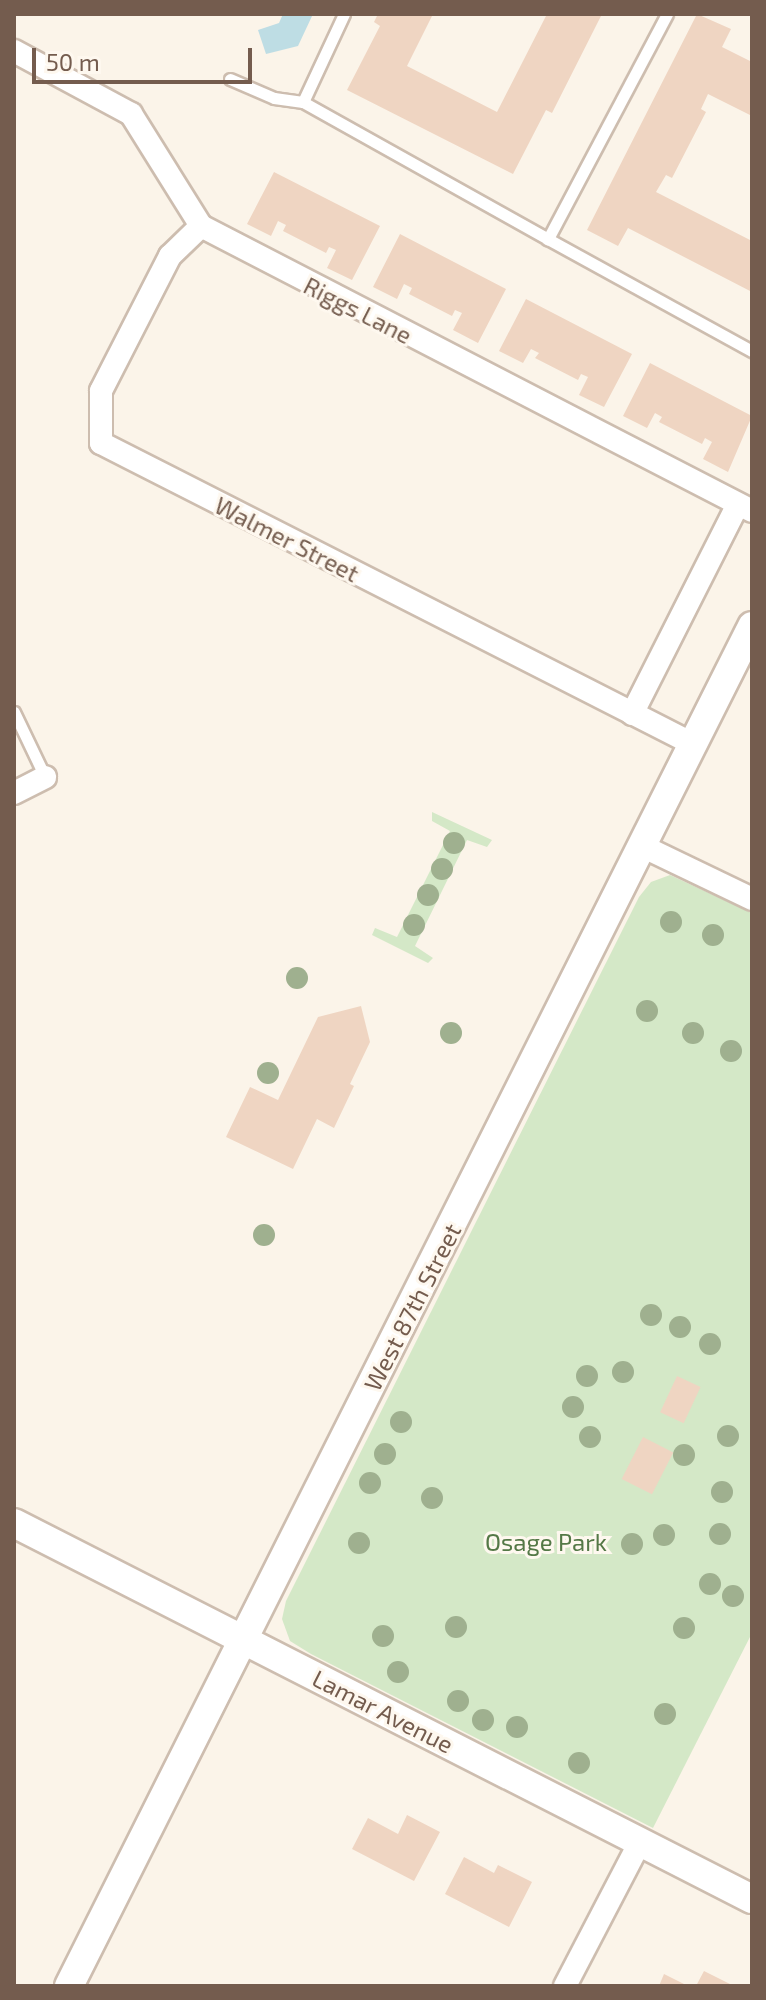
<!DOCTYPE html>
<style>
body{margin:0}
#map{position:relative;width:766px;height:2000px;overflow:hidden;background:#fbf4e9;font-family:"Exo 2",sans-serif}
div>[style]{position:absolute}
.green>*{inset:0;background:#d4e8c7}
.water>*{inset:0;background:#bedde4}
.building>*{inset:0;background:#efd5c2;transform-origin:0 0}
.roads{filter:drop-shadow(2px 0 #cdbdaf) drop-shadow(-2px 0 #cdbdaf) drop-shadow(0 2px #cdbdaf) drop-shadow(0 -2px #cdbdaf)}
.service>*{height:11px;margin:-5.5px;padding:0 5.5px;transform-origin:5.5px;border-radius:5.5px;background:#fff}
.minor>*{height:22px;margin:-11px;padding:0 11px;transform-origin:11px;border-radius:11px;background:#fff}
.tertiary>*{height:28px;margin:-14px;padding:0 14px;transform-origin:14px;border-radius:14px;background:#fff}
.trees>*{width:22px;height:22px;margin:-11px;border-radius:50%;background:#9fb08f}
span{translate:-50% -50%;white-space:nowrap;text-align:center;line-height:1.15;-webkit-text-stroke:6px #fef8ef;paint-order:stroke}
.street-label{font-size:24px;color:#745c4e}
.park-label{font-size:24px;color:#547846}
.frame{position:absolute;inset:0;border:16px solid #745c4e;pointer-events:none}
.scale{position:absolute;left:32px;top:48px;width:220px;height:36px;box-sizing:border-box;border:4px solid #745c4e;border-top:0;padding-left:10px;font-size:24px;line-height:28px;white-space:nowrap;color:#745c4e;-webkit-text-stroke:6px #fef8ef;paint-order:stroke}
</style>
<div id="map">
<div class="green">
<div style="clip-path:polygon(432px 812px,492px 840px,487px 847px,467px 840px,415px 946px,433px 958px,428px 963px,372px 935px,375px 928px,397px 937px,450px 831px,432px 821px)"></div>
<div style="clip-path:polygon(670px 875px,752px 913px,752px 1633px,653px 1828px,311px 1654px,290px 1641px,282px 1619px,286px 1601px,639px 897px,651px 882px)"></div>
</div>
<div class="water">
<div style="clip-path:polygon(283px 14px,313px 14px,298px 46px,266px 54px,258px 30px,279px 23px)"></div>
</div>
<div class="building">
<div style="clip-path:polygon(378px 14px,433px 14px,407px 66px,497px 112px,547px 14px,602px 14px,552px 113px,546px 110px,513px 174px,347px 90px,380px 26px,374px 22px)"></div>
<div style="clip-path:polygon(697px 14px,731px 29px,722px 47px,752px 62px,752px 116px,708px 94px,701px 109px,706px 112px,672px 178px,666px 175px,656px 192px,752px 241px,752px 292px,628px 228px,618px 246px,587px 230px)"></div>
<div style="clip-path:polygon(274px 172px,380px 226px,352px 280px,327px 268px,336px 250px,329px 247px,326px 253px,283px 231px,286px 225px,278px 221px,271px 236px,247px 224px)"></div>
<div style="clip-path:polygon(400px 234px,506px 289px,478px 343px,453px 330px,462px 313px,455px 310px,452px 316px,409px 294px,412px 288px,404px 284px,397px 299px,373px 287px)"></div>
<div style="clip-path:polygon(526px 299px,632px 354px,604px 407px,579px 395px,588px 377px,581px 374px,578px 380px,535px 358px,539px 353px,531px 349px,523px 363px,499px 351px)"></div>
<div style="clip-path:polygon(650px 363px,752px 416px,728px 472px,703px 459px,712px 442px,705px 438px,702px 444px,659px 422px,662px 417px,655px 413px,647px 428px,623px 416px)"></div>
<div style="clip-path:polygon(361px 1006px,370px 1042px,350px 1084px,354px 1086px,334px 1128px,317px 1119px,293px 1169px,226px 1137px,250px 1087px,278px 1100px,318px 1017px)"></div>
<div style="left:677px;top:1376px;width:26px;height:40px;rotate:25deg"></div>
<div style="left:643px;top:1437px;width:34px;height:47px;rotate:27deg"></div>
<div style="clip-path:polygon(407px 1815px,440px 1832px,414px 1881px,352px 1849px,368px 1818px,398px 1834px)"></div>
<div style="clip-path:polygon(464px 1857px,494px 1873px,498px 1865px,532px 1882px,509px 1927px,445px 1894px)"></div>
<div style="clip-path:polygon(704px 1971px,734px 1986px,696px 1986px)"></div>
<div style="clip-path:polygon(664px 1974px,688px 1986px,659px 1986px)"></div>
</div>
<div class="roads">
<div class="service">
<div style="left:344px;top:14px;width:97px;rotate:115deg"></div>
<div style="left:303px;top:102px;width:281px;rotate:29.2deg"></div>
<div style="left:667px;top:14px;width:255px;rotate:117.9deg"></div>
<div style="left:548px;top:239px;width:233px;rotate:28.8deg"></div>
<div style="left:230px;top:79px;width:48px;rotate:23.4deg"></div>
<div style="left:274px;top:98px;width:29px;rotate:8deg"></div>
<div style="left:14px;top:712px;width:72px;rotate:64.5deg"></div>
</div>
<div class="minor">
<div style="left:14px;top:51px;width:133px;rotate:28.3deg"></div>
<div style="left:131px;top:114px;width:132px;rotate:58deg"></div>
<div style="left:201px;top:226px;width:620px;rotate:27.35deg"></div>
<div style="left:201px;top:226px;width:43px;rotate:135.9deg"></div>
<div style="left:170px;top:256px;width:152px;rotate:117.1deg"></div>
<div style="left:101px;top:391px;width:52px;rotate:90deg"></div>
<div style="left:101px;top:443px;width:664px;rotate:26.95deg"></div>
<div style="left:632px;top:714px;width:235px;rotate:-63.2deg"></div>
<div style="left:14px;top:793px;width:35px;rotate:-27deg"></div>
<div style="left:642px;top:846px;width:122px;rotate:25.7deg"></div>
<div style="left:565px;top:1986px;width:160px;rotate:-62.5deg"></div>
</div>
<div class="tertiary">
<div style="left:14px;top:1523px;width:828px;rotate:27deg"></div>
<div style="left:69px;top:1986px;width:1522px;rotate:-63.33deg"></div>
</div>
</div>
<div class="trees">
<div style="left:454px;top:843px"></div>
<div style="left:442px;top:869px"></div>
<div style="left:428px;top:895px"></div>
<div style="left:671px;top:922px"></div>
<div style="left:414px;top:925px"></div>
<div style="left:713px;top:935px"></div>
<div style="left:297px;top:978px"></div>
<div style="left:647px;top:1011px"></div>
<div style="left:451px;top:1033px"></div>
<div style="left:693px;top:1033px"></div>
<div style="left:731px;top:1051px"></div>
<div style="left:268px;top:1073px"></div>
<div style="left:264px;top:1235px"></div>
<div style="left:651px;top:1315px"></div>
<div style="left:680px;top:1327px"></div>
<div style="left:710px;top:1344px"></div>
<div style="left:623px;top:1372px"></div>
<div style="left:587px;top:1376px"></div>
<div style="left:573px;top:1407px"></div>
<div style="left:401px;top:1422px"></div>
<div style="left:728px;top:1436px"></div>
<div style="left:590px;top:1437px"></div>
<div style="left:385px;top:1454px"></div>
<div style="left:684px;top:1455px"></div>
<div style="left:370px;top:1483px"></div>
<div style="left:722px;top:1492px"></div>
<div style="left:432px;top:1498px"></div>
<div style="left:720px;top:1534px"></div>
<div style="left:664px;top:1535px"></div>
<div style="left:359px;top:1543px"></div>
<div style="left:632px;top:1544px"></div>
<div style="left:710px;top:1584px"></div>
<div style="left:733px;top:1596px"></div>
<div style="left:456px;top:1627px"></div>
<div style="left:684px;top:1628px"></div>
<div style="left:383px;top:1636px"></div>
<div style="left:398px;top:1672px"></div>
<div style="left:458px;top:1701px"></div>
<div style="left:665px;top:1714px"></div>
<div style="left:483px;top:1720px"></div>
<div style="left:517px;top:1727px"></div>
<div style="left:579px;top:1763px"></div>
</div>
<div class="street-label">
<span style="left:358px;top:310px;rotate:27deg">Riggs Lane</span>
<span style="left:287px;top:539px;rotate:27deg">Walmer Street</span>
<span style="left:412px;top:1307px;rotate:-63deg">West 87th Street</span>
<span style="left:383px;top:1711px;rotate:27deg">Lamar Avenue</span>
</div>
<div class="park-label">
<span style="left:546px;top:1542px">Osage Park</span>
</div>
<div class="frame"></div>
<div class="scale">50 m</div>
</div>
